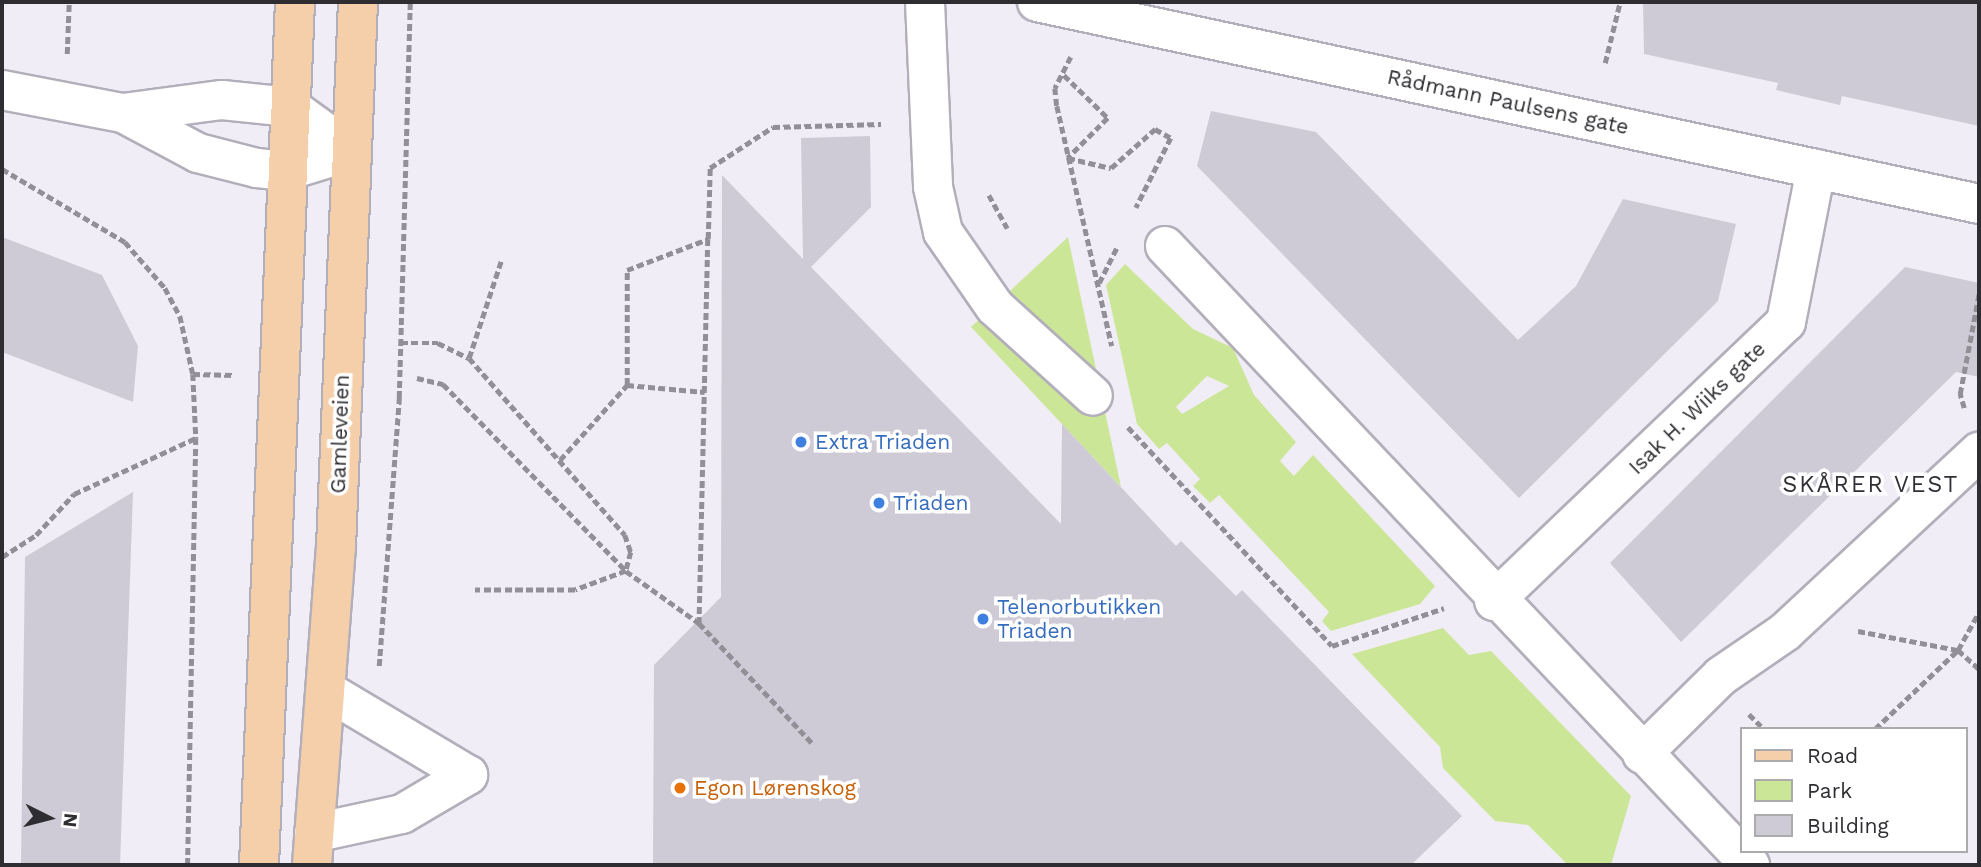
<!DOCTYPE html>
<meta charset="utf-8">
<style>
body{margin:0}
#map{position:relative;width:1981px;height:867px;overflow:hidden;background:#f1edf7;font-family:"Work Sans",sans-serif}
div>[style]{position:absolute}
.green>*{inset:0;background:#cce698}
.building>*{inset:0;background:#cfcbd6}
.path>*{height:4.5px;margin-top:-2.25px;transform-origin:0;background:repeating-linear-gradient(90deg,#928f96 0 7px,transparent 0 10.5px)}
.roads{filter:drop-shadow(2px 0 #b3afba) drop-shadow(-2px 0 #b3afba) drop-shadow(0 2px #b3afba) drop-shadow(0 -2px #b3afba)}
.minor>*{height:38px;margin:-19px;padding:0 19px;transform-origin:19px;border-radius:19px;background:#fff}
.major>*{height:38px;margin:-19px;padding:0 19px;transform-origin:19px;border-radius:19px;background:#f4cfaa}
.dots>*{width:19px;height:19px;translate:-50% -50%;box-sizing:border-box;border:4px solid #fff;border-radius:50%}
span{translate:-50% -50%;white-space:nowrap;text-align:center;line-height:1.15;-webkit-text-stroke:7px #fff;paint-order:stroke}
.street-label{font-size:21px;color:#2e2d31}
.shop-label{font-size:21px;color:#366cbe}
.left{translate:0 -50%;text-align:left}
.food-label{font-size:21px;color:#c56008}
.neighbourhood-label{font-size:23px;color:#312e36;letter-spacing:2px}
.frame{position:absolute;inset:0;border:4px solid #2e2d31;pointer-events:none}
.legend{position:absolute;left:1740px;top:727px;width:228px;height:126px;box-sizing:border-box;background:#fff;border:2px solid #ababad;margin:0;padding:9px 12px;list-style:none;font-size:21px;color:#2e2d31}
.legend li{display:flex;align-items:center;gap:14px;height:35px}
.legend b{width:35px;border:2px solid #ababad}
.north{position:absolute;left:14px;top:783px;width:70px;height:70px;-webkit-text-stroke:5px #fff;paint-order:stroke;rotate:96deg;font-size:19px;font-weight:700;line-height:28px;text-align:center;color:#2e2d31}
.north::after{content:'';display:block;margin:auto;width:24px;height:32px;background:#2e2d31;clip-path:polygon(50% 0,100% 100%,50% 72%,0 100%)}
</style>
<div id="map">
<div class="green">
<div style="clip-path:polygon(1068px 237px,1121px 487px,971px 327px)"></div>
<div style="clip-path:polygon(evenodd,1125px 264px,1193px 329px,1233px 348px,1254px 395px,1296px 442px,1280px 461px,1294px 476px,1313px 455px,1435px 586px,1420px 604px,1331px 631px,1322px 621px,1329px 612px,1219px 495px,1210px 503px,1193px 486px,1200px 479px,1167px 443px,1159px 449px,1137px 424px,1106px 285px,1125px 264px,1207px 376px,1229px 386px,1182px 414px,1176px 407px,1207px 376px)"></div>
<div style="clip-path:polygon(1443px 628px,1469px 655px,1491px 651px,1631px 796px,1611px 865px,1568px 865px,1528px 825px,1495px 821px,1443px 768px,1440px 747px,1352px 654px)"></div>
</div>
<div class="building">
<div style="clip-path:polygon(1643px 2px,1979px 2px,1979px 126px,1842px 96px,1840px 105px,1776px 90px,1778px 83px,1644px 54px)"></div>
<div style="clip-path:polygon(1211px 111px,1316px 132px,1518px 340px,1576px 286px,1623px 199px,1736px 224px,1718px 301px,1519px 498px,1197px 166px)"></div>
<div style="clip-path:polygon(870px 136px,871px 207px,811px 267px,1061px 524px,1062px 424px,1176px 546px,1181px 541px,1236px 596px,1242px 590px,1462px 816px,1411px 865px,653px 865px,654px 665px,721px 597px,722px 175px,803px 259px,801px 138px)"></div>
<div style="clip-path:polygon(2px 237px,102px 275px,138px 346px,133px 402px,2px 352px)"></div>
<div style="clip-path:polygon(1905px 267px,1979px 283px,1979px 377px,1956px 372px,1681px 642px,1610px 563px)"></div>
<div style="clip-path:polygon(133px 492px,120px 865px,21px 865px,25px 557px)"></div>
</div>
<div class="path">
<div style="left:67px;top:54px;width:52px;rotate:-87.8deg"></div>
<div style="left:1071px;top:57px;width:35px;rotate:117deg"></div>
<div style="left:1055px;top:88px;width:18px;rotate:84deg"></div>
<div style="left:1057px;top:106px;width:246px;rotate:77.1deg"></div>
<div style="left:1605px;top:63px;width:63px;rotate:-76.2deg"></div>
<div style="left:1064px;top:75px;width:62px;rotate:44.3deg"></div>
<div style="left:1108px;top:118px;width:57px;rotate:135deg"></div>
<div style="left:1068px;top:158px;width:44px;rotate:13.1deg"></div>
<div style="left:1111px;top:168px;width:59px;rotate:-41.6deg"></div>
<div style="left:1155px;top:129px;width:18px;rotate:29deg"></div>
<div style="left:1171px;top:138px;width:78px;rotate:116.6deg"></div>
<div style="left:2px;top:169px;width:143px;rotate:30.7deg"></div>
<div style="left:125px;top:242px;width:61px;rotate:49deg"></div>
<div style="left:165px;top:288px;width:32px;rotate:62deg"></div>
<div style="left:180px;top:316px;width:59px;rotate:77.4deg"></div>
<div style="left:193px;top:374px;width:64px;rotate:87.3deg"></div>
<div style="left:196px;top:438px;width:427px;rotate:91.1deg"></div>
<div style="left:989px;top:195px;width:38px;rotate:61deg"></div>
<div style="left:708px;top:239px;width:71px;rotate:-88.4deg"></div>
<div style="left:710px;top:168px;width:75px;rotate:-33.1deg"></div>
<div style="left:773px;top:127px;width:108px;rotate:-1.6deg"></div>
<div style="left:1099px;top:283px;width:40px;rotate:-63.4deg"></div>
<div style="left:401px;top:343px;width:37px"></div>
<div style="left:438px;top:343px;width:34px;rotate:26deg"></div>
<div style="left:469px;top:358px;width:236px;rotate:48.6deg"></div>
<div style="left:625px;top:535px;width:18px;rotate:71deg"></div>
<div style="left:631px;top:552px;width:20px;rotate:105deg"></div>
<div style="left:626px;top:571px;width:54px;rotate:159.6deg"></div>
<div style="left:575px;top:590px;width:100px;rotate:180deg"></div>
<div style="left:469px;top:358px;width:102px;rotate:-71.7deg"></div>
<div style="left:193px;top:374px;width:41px;rotate:1.4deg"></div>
<div style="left:417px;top:378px;width:27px;rotate:13deg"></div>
<div style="left:443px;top:384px;width:262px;rotate:45.6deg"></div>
<div style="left:626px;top:571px;width:90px;rotate:35.5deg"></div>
<div style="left:699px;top:623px;width:165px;rotate:46.7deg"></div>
<div style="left:627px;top:385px;width:78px;rotate:5.1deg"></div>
<div style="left:1964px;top:408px;width:15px;rotate:-106deg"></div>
<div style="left:1960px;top:394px;width:103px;rotate:-79.3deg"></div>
<div style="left:1128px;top:427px;width:299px;rotate:47deg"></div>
<div style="left:1332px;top:646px;width:118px;rotate:-18.7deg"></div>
<div style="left:560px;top:460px;width:101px;rotate:-48.2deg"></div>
<div style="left:627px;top:385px;width:115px;rotate:-90deg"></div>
<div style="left:627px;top:270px;width:87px;rotate:-20.9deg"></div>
<div style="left:708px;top:239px;width:384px;rotate:91.3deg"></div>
<div style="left:2px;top:557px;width:40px;rotate:-32.9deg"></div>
<div style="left:36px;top:535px;width:56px;rotate:-47.2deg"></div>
<div style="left:74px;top:494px;width:134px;rotate:-24.7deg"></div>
<div style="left:1858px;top:631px;width:102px;rotate:10.8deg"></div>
<div style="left:1958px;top:650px;width:28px;rotate:42deg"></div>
<div style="left:379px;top:666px;width:269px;rotate:-85.7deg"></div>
<div style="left:399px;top:398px;width:396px;rotate:-88.4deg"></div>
<div style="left:1749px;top:714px;width:21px;rotate:45deg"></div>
<div style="left:1875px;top:729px;width:115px;rotate:-43.6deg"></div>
<div style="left:1958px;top:650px;width:43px;rotate:-61.1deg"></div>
</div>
<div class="roads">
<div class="minor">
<div style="left:925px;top:2px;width:185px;rotate:87.5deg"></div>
<div style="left:933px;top:187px;width:46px;rotate:77.5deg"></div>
<div style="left:943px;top:232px;width:91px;rotate:55.3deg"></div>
<div style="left:995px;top:307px;width:132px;rotate:42.2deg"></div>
<div style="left:1037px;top:2px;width:963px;rotate:12.1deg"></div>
<div style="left:2px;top:90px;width:123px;rotate:10.8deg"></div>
<div style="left:123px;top:113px;width:100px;rotate:-7.5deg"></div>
<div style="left:222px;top:100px;width:68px;rotate:5.9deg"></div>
<div style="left:290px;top:107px;width:75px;rotate:35.8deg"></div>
<div style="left:123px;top:113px;width:85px;rotate:28.1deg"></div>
<div style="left:198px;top:153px;width:61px;rotate:14.3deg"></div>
<div style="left:257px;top:168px;width:29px;rotate:6deg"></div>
<div style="left:286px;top:171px;width:68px;rotate:-17.1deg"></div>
<div style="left:1165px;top:246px;width:852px;rotate:46.62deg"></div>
<div style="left:1494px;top:601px;width:404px;rotate:-43.7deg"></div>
<div style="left:1786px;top:322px;width:156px;rotate:-78.9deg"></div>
<div style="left:1642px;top:754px;width:111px;rotate:-44.6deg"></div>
<div style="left:1721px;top:676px;width:78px;rotate:-34.5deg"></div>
<div style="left:1785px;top:632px;width:265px;rotate:-42.9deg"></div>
<div style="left:314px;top:833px;width:90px;rotate:-12.2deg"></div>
<div style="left:402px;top:814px;width:77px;rotate:-30.6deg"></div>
<div style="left:468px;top:775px;width:164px;rotate:-149.2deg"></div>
</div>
<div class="major">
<div style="left:259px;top:865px;width:864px;rotate:-87.61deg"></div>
<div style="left:312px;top:865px;width:319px;rotate:-85.7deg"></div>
<div style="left:336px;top:547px;width:545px;rotate:-87.69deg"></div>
</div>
</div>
<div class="dots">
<div style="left:801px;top:442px;background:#3f7fe0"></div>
<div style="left:879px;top:503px;background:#3f7fe0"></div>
<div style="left:983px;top:619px;background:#3f7fe0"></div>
<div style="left:680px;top:788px;background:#e8710a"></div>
</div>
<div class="street-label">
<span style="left:1508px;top:102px;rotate:12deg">Rådmann Paulsens gate</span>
<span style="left:1697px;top:408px;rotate:-44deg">Isak H. Wiiks gate</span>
<span style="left:340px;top:434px;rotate:-88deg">Gamleveien</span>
</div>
<div class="shop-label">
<span class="left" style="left:815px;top:442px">Extra Triaden</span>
<span class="left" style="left:893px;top:503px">Triaden</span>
<span class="left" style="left:997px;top:619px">Telenorbutikken<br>Triaden</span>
</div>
<div class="food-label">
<span class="left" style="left:694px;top:788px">Egon Lørenskog</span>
</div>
<div class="neighbourhood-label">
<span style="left:1871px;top:485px">SKÅRER VEST</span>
</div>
<div class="frame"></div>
<ul class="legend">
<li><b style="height:9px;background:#f4cfaa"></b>Road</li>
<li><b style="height:19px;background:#cce698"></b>Park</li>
<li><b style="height:19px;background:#cfcbd6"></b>Building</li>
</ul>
<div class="north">N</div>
</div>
